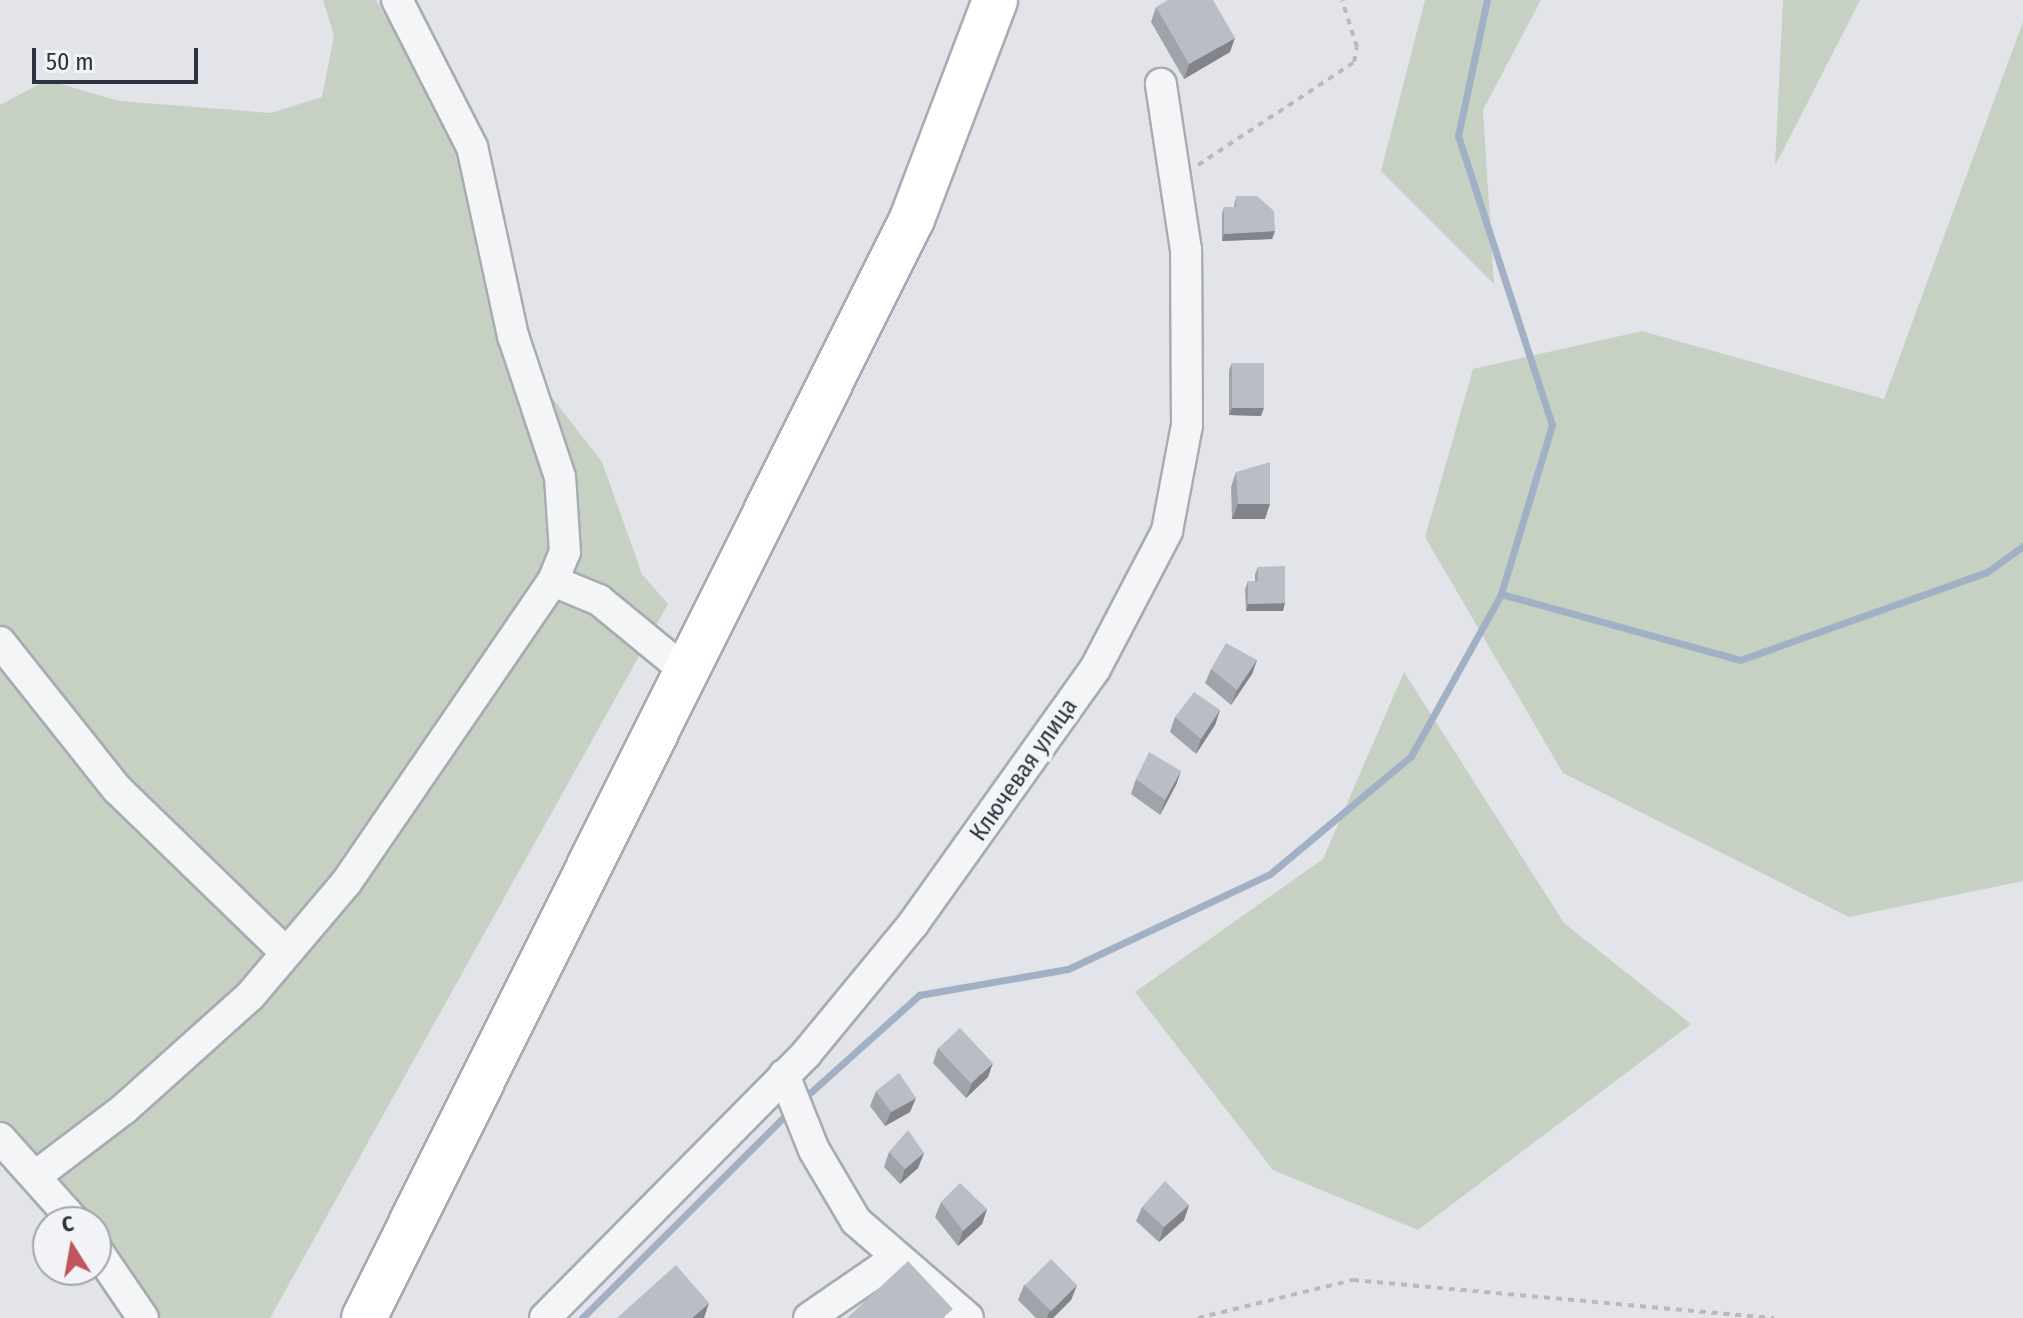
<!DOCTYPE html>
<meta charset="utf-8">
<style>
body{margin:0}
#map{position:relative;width:2023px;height:1318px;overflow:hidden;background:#e2e4e9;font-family:"Fira Sans Condensed",sans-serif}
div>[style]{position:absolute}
.green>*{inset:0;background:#c6d1c4}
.stream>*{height:7px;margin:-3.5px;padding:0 3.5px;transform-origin:3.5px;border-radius:3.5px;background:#a1b0c4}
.path>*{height:4px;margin-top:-2px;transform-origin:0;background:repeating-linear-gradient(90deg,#b8bac0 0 6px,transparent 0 12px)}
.roads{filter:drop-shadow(2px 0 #a8abb2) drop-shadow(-2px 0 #a8abb2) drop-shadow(0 2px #a8abb2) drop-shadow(0 -2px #a8abb2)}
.minor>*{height:30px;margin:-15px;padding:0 15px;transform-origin:15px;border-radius:15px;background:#f4f5f7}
.highway>*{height:44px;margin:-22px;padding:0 22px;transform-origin:22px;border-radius:22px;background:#fff}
.wall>*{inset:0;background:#a0a3a9}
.shaded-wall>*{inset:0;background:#82848a}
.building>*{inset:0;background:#babdc5;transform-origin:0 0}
span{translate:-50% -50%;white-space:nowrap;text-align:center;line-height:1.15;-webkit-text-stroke:8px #f1f3f6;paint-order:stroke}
.street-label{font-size:24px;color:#2c323e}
.north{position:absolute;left:32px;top:1206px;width:80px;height:80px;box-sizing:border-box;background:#f1f3f6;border:2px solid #a2a6ac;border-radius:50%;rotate:349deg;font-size:22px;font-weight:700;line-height:32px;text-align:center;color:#2c323e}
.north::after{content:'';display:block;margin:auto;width:28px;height:36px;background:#bf565f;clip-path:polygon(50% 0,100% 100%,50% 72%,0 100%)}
.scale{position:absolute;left:32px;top:48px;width:166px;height:36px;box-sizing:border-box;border:4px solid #2c323e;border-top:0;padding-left:10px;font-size:24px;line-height:28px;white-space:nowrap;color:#2c323e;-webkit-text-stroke:6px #f1f3f6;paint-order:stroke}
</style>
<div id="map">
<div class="green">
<div style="clip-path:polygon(323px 0,376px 0,441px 113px,546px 390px,602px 462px,642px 574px,668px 604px,270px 1318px,143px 1318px,96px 1249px,96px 1222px,75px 1222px,0 1138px,0 105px,47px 80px,119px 101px,271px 113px,322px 97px,334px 36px)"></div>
<div style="clip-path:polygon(1425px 0,1541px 0,1483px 110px,1494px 284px,1381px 171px)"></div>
<div style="clip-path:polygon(1783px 0,1860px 0,1775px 166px)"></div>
<div style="clip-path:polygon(2023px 22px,2023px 881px,1849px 917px,1563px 773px,1425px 537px,1473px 369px,1642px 331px,1884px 399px)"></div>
<div style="clip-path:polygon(1404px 672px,1564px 923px,1691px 1024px,1418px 1230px,1273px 1170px,1135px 992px,1323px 859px)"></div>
</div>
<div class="stream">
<div style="left:1501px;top:594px;width:248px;rotate:15.4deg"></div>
<div style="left:1740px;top:660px;width:262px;rotate:-19.6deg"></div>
<div style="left:1987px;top:572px;width:44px;rotate:-35.8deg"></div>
<div style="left:801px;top:1101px;width:159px;rotate:-41.9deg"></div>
<div style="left:919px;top:995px;width:151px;rotate:-9.9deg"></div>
<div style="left:1068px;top:969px;width:223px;rotate:-25.2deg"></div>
<div style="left:1270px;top:874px;width:184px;rotate:-39.9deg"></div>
<div style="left:1411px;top:756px;width:185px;rotate:-60.9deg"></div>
<div style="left:1501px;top:594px;width:177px;rotate:-73.2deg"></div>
<div style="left:1552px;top:425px;width:304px;rotate:-108deg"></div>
<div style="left:1458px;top:136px;width:139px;rotate:-78deg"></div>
<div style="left:582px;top:1318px;width:292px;rotate:-44.9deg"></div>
</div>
<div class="path">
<div style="left:1198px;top:165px;width:187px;rotate:-33.4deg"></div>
<div style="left:1354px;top:62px;width:15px;rotate:-79deg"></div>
<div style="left:1357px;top:47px;width:49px;rotate:-107.7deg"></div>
<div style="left:1198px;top:1318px;width:160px;rotate:-13.8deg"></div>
<div style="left:1353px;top:1280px;width:423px;rotate:5.2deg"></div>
</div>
<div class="roads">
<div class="minor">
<div style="left:553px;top:581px;width:50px;rotate:22.4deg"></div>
<div style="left:599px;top:600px;width:115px;rotate:39.4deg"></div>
<div style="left:0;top:642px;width:188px;rotate:51.5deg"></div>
<div style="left:117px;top:789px;width:233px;rotate:44.1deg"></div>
<div style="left:784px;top:1075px;width:81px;rotate:68.2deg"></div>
<div style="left:814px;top:1150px;width:82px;rotate:59.4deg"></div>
<div style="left:856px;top:1221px;width:148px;rotate:40.9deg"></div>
<div style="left:0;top:1138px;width:113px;rotate:48.2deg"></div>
<div style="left:37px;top:1175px;width:109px;rotate:-37.2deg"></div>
<div style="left:124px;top:1109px;width:169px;rotate:-41.9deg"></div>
<div style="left:250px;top:996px;width:148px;rotate:-49.7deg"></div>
<div style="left:346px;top:883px;width:366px;rotate:-55.6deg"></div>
<div style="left:553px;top:581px;width:31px;rotate:-68deg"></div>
<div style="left:565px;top:552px;width:75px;rotate:-93.8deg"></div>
<div style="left:560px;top:477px;width:149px;rotate:-108.4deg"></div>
<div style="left:513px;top:336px;width:193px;rotate:-102.2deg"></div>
<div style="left:472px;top:147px;width:165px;rotate:-117deg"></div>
<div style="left:96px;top:1249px;width:83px;rotate:55.7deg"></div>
<div style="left:545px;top:1318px;width:371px;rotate:-45.3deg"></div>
<div style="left:806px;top:1054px;width:168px;rotate:-50.5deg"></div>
<div style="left:913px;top:924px;width:313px;rotate:-54.5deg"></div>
<div style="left:1095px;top:669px;width:156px;rotate:-62.4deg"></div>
<div style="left:1167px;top:531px;width:108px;rotate:-79.3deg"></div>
<div style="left:1187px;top:425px;width:175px;rotate:-90.3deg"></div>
<div style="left:1186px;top:250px;width:168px;rotate:-98.6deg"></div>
<div style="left:809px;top:1318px;width:104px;rotate:-34.5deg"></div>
</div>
<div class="highway">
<div style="left:364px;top:1318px;width:1228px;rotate:-63.5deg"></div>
<div style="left:912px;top:219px;width:234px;rotate:-69.2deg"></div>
</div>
</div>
<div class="wall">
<div style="clip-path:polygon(1156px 7px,1230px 52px,1184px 79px,1151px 22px)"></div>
<div style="clip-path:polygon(1236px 196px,1275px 231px,1272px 239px,1222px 241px,1222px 214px,1224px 207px,1234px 207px)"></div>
<div style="clip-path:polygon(1232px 363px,1261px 416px,1229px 415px,1229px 370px)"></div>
<div style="clip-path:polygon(1236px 472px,1265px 519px,1232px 519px,1231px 487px)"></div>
<div style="clip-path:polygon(1258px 567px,1283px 611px,1246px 611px,1245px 589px,1248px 581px,1255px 581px,1255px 574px)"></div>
<div style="clip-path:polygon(1257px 660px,1252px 674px,1231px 705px,1205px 683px,1211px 669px)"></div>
<div style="clip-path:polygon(1220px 710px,1215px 725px,1196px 754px,1170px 732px,1175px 717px)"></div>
<div style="clip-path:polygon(1181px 771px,1176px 785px,1160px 815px,1131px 794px,1136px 779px)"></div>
<div style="clip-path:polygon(938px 1048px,988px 1077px,966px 1098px,933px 1063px)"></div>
<div style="clip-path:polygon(876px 1091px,910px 1112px,885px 1126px,870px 1106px)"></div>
<div style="clip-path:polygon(889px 1152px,924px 1153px,918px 1168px,900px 1184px,884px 1167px)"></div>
<div style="clip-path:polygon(941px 1202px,987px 1209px,982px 1224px,958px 1246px,935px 1217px)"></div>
<div style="clip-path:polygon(1189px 1205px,1184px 1220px,1159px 1242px,1136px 1221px,1142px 1207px)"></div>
<div style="clip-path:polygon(1024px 1285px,1077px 1285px,1071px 1300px,1053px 1318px,1036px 1318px,1018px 1300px)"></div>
</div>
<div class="shaded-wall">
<div style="clip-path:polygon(1235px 38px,1230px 52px,1184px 79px,1189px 64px)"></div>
<div style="clip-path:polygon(1275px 231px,1272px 239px,1222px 241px,1224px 234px)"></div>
<div style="clip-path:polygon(1232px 408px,1264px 408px,1261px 416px,1229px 415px)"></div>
<div style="clip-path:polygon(1238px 504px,1270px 504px,1265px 519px,1232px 519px)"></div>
<div style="clip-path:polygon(1285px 603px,1283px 611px,1246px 611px,1248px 604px)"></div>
<div style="clip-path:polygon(1257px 660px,1252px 674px,1231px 705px,1237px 690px)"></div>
<div style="clip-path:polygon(1220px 710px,1215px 725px,1196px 754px,1201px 739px)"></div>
<div style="clip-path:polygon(1181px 771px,1176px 785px,1160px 815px,1165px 800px)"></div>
<div style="clip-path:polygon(993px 1063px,988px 1077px,966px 1098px,972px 1083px)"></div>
<div style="clip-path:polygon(916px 1098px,910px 1112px,885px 1126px,891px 1112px)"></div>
<div style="clip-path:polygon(924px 1153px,918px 1168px,900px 1184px,905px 1169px)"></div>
<div style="clip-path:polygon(1189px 1205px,1184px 1220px,1159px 1242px,1164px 1227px)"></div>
<div style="clip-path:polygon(987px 1209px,982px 1224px,958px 1246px,963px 1231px)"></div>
<div style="clip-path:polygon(1077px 1285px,1071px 1300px,1053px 1318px,1047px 1318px,1049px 1312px)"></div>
<div style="clip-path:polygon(709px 1303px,704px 1318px,692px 1318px)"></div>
</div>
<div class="building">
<div style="clip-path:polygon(1168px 0,1213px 0,1235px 38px,1189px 64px,1156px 7px)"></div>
<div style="clip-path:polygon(1236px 196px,1257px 196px,1274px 211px,1275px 231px,1224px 234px,1224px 207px,1236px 207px)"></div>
<div style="left:1232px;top:363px;width:32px;height:45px"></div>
<div style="clip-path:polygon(1270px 462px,1270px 504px,1238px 504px,1236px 472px)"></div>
<div style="clip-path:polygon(1285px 566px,1285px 603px,1248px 604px,1248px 581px,1258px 581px,1258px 567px)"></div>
<div style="clip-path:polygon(1226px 643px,1257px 660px,1237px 690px,1211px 669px)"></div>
<div style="clip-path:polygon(1194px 692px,1220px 710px,1201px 739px,1175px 717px)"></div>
<div style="clip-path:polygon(1149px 752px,1181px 771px,1165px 800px,1136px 779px)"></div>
<div style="left:960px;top:1028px;width:48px;height:30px;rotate:47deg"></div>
<div style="clip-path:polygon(899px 1073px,916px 1098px,891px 1112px,876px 1091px)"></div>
<div style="clip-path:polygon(908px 1130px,924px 1153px,905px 1169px,889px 1152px)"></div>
<div style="clip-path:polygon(1165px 1181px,1189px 1205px,1164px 1227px,1142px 1207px)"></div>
<div style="clip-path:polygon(960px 1183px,987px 1209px,963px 1231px,941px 1202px)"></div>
<div style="left:1051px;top:1259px;width:37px;height:37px;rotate:45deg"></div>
<div style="clip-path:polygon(908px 1261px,953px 1309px,943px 1318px,847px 1318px)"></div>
<div style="clip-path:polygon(676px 1265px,709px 1303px,692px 1318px,617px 1318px)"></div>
</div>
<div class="street-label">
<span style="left:1024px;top:770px;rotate:-55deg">Ключевая улица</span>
</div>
<div class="north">С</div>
<div class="scale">50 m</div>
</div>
